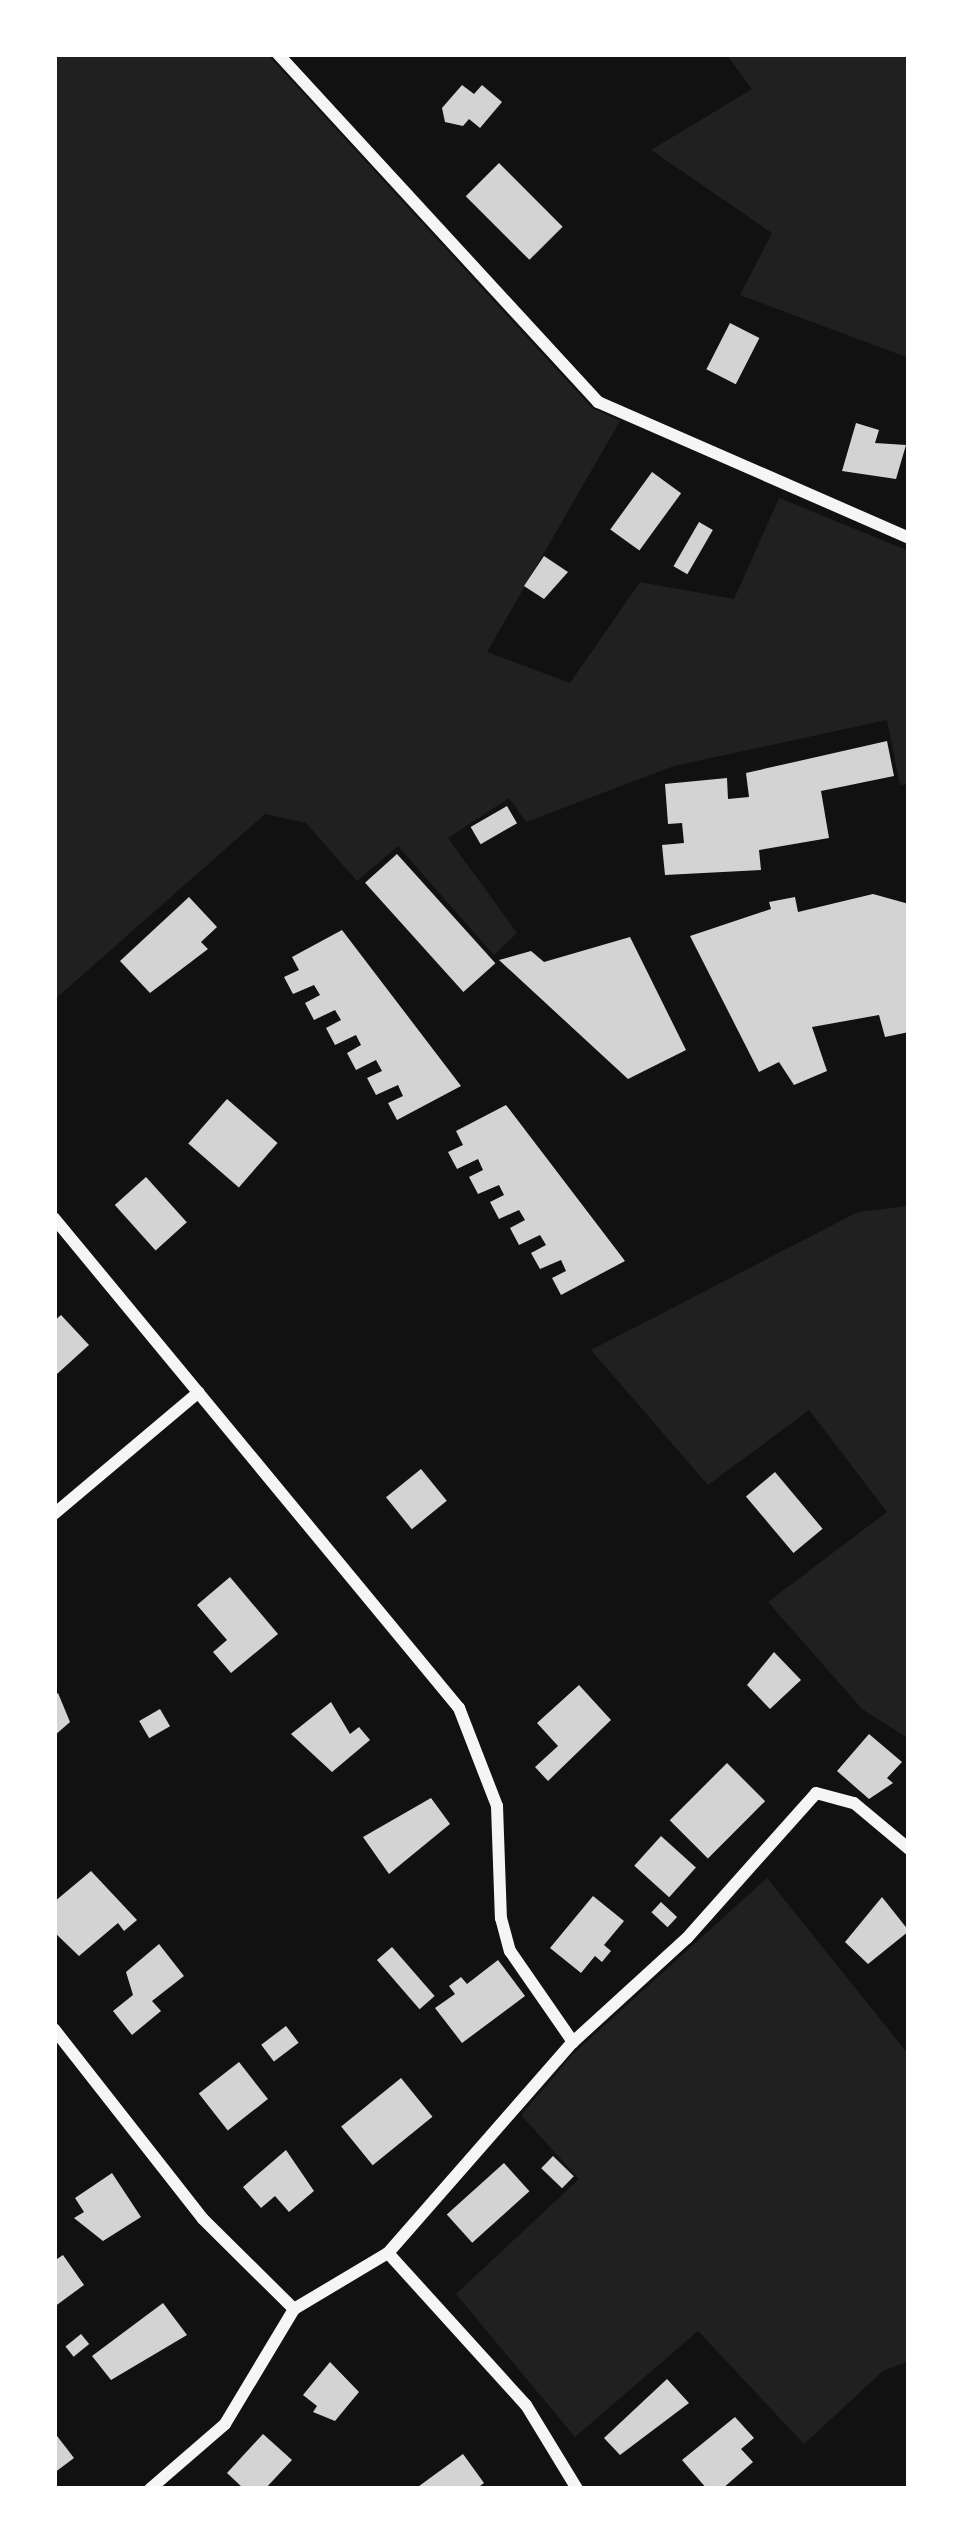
<!DOCTYPE html>
<style>
body{margin:0}
#map{position:relative;width:963px;height:2543px;overflow:hidden;background:#111;font-family:Manrope,sans-serif}
div>[style]{position:absolute}
.green>*{inset:0;background:#202020}
.building>*{inset:0;background:#d3d3d3;transform-origin:0 0}
.minor>*{height:12px;margin:-6px;padding:0 6px;transform-origin:6px;border-radius:6px;background:#f5f5f5}
span{translate:-50% -50%;white-space:nowrap;text-align:center;line-height:1.15;-webkit-text-stroke:9px #fff;paint-order:stroke}
.frame{position:absolute;inset:0;border:57px solid #fff;pointer-events:none}
</style>
<div id="map">
<div class="green">
<div style="clip-path:polygon(54px 54px,267px 54px,592px 408px,620px 421px,487px 652px,570px 683px,640px 582px,734px 599px,779px 498px,909px 551px,909px 784px,900px 785px,887px 720px,674px 766px,526px 822px,509px 798px,448px 838px,517px 933px,494px 955px,398px 846px,357px 881px,306px 823px,265px 814px,54px 1000px)"></div>
<div style="clip-path:polygon(726px 54px,909px 54px,909px 358px,740px 295px,772px 233px,651px 150px,752px 89px)"></div>
<div style="clip-path:polygon(909px 1206px,909px 1739px,862px 1709px,768px 1602px,887px 1512px,809px 1410px,708px 1485px,591px 1350px,858px 1212px)"></div>
<div style="clip-path:polygon(767px 1878px,909px 2055px,909px 2361px,883px 2371px,804px 2444px,698px 2331px,575px 2437px,456px 2294px,579px 2179px,521px 2115px,572px 2055px)"></div>
</div>
<div class="building">
<div style="clip-path:polygon(462px 85px,474px 94px,482px 85px,502px 102px,480px 128px,469px 119px,463px 126px,445px 122px,442px 108px)"></div>
<div style="left:499px;top:163px;width:90px;height:47px;rotate:45deg"></div>
<div style="left:730px;top:323px;width:33px;height:52px;rotate:27deg"></div>
<div style="clip-path:polygon(856px 423px,879px 430px,875px 443px,906px 445px,896px 479px,842px 471px)"></div>
<div style="left:652px;top:472px;width:36px;height:71px;rotate:36deg"></div>
<div style="left:699px;top:522px;width:16px;height:51px;rotate:30deg"></div>
<div style="clip-path:polygon(544px 556px,568px 572px,544px 599px,524px 586px)"></div>
<div style="clip-path:polygon(887px 741px,894px 776px,821px 791px,829px 838px,759px 850px,761px 870px,665px 875px,662px 845px,684px 843px,682px 823px,668px 824px,665px 784px,727px 778px,728px 799px,749px 797px,746px 773px)"></div>
<div style="left:507px;top:806px;width:20px;height:42px;rotate:60deg"></div>
<div style="left:397px;top:854px;width:147px;height:43px;rotate:48deg"></div>
<div style="clip-path:polygon(873px 894px,909px 904px,909px 1032px,885px 1037px,879px 1015px,812px 1027px,827px 1071px,794px 1085px,779px 1062px,759px 1072px,690px 936px,771px 909px,769px 902px,795px 897px,798px 912px)"></div>
<div style="clip-path:polygon(189px 897px,217px 927px,201px 942px,208px 949px,150px 993px,120px 961px)"></div>
<div style="clip-path:polygon(342px 930px,461px 1086px,397px 1120px,388px 1103px,403px 1096px,398px 1085px,376px 1095px,367px 1078px,382px 1071px,376px 1060px,356px 1070px,347px 1053px,361px 1045px,356px 1035px,335px 1045px,326px 1028px,341px 1020px,335px 1010px,314px 1020px,305px 1003px,320px 995px,314px 985px,293px 994px,284px 977px,299px 970px,292px 957px)"></div>
<div style="clip-path:polygon(630px 937px,686px 1050px,628px 1079px,499px 960px,531px 951px,544px 962px)"></div>
<div style="left:227px;top:1099px;width:67px;height:59px;rotate:41deg"></div>
<div style="clip-path:polygon(506px 1105px,625px 1261px,561px 1295px,552px 1278px,566px 1271px,561px 1260px,540px 1269px,531px 1253px,546px 1245px,540px 1235px,519px 1245px,510px 1228px,525px 1220px,519px 1210px,499px 1219px,490px 1202px,504px 1195px,499px 1185px,478px 1194px,469px 1177px,483px 1170px,478px 1159px,457px 1169px,448px 1152px,463px 1145px,456px 1131px)"></div>
<div style="left:146px;top:1177px;width:61px;height:42px;rotate:48deg"></div>
<div style="clip-path:polygon(61px 1315px,89px 1345px,57px 1374px,54px 1321px)"></div>
<div style="left:421px;top:1469px;width:41px;height:45px;rotate:51deg"></div>
<div style="left:775px;top:1472px;width:74px;height:38px;rotate:50deg"></div>
<div style="clip-path:polygon(230px 1577px,278px 1634px,231px 1673px,213px 1652px,227px 1640px,197px 1605px)"></div>
<div style="clip-path:polygon(774px 1652px,801px 1680px,770px 1709px,747px 1685px)"></div>
<div style="clip-path:polygon(579px 1685px,611px 1720px,548px 1781px,535px 1767px,558px 1746px,537px 1723px)"></div>
<div style="clip-path:polygon(58px 1693px,70px 1722px,54px 1736px,54px 1697px)"></div>
<div style="clip-path:polygon(331px 1702px,350px 1734px,359px 1727px,370px 1740px,332px 1772px,291px 1734px)"></div>
<div style="left:160px;top:1709px;width:20px;height:24px;rotate:60deg"></div>
<div style="clip-path:polygon(869px 1734px,902px 1762px,887px 1778px,893px 1783px,869px 1799px,837px 1771px)"></div>
<div style="left:727px;top:1763px;width:54px;height:81px;rotate:45deg"></div>
<div style="clip-path:polygon(431px 1798px,450px 1824px,389px 1874px,363px 1837px)"></div>
<div style="left:661px;top:1836px;width:47px;height:40px;rotate:42deg"></div>
<div style="clip-path:polygon(91px 1871px,137px 1920px,124px 1931px,118px 1923px,79px 1956px,54px 1932px,54px 1902px)"></div>
<div style="clip-path:polygon(593px 1896px,624px 1921px,604px 1945px,611px 1951px,602px 1962px,595px 1956px,581px 1973px,550px 1948px)"></div>
<div style="clip-path:polygon(882px 1897px,909px 1931px,868px 1964px,845px 1942px)"></div>
<div style="left:661px;top:1902px;width:22px;height:14px;rotate:43deg"></div>
<div style="clip-path:polygon(159px 1944px,184px 1976px,152px 2001px,161px 2011px,132px 2035px,113px 2011px,133px 1995px,126px 1972px)"></div>
<div style="left:392px;top:1947px;width:65px;height:20px;rotate:49deg"></div>
<div style="clip-path:polygon(498px 1960px,525px 1996px,462px 2043px,435px 2008px,455px 1994px,449px 1986px,461px 1977px,467px 1984px)"></div>
<div style="left:286px;top:2026px;width:21px;height:31px;rotate:53deg"></div>
<div style="left:239px;top:2062px;width:47px;height:51px;rotate:52deg"></div>
<div style="left:401px;top:2078px;width:50px;height:77px;rotate:51deg"></div>
<div style="clip-path:polygon(286px 2150px,314px 2191px,289px 2212px,275px 2196px,261px 2208px,243px 2187px)"></div>
<div style="left:553px;top:2156px;width:29px;height:17px;rotate:44deg"></div>
<div style="left:504px;top:2163px;width:38px;height:77px;rotate:48deg"></div>
<div style="clip-path:polygon(112px 2173px,141px 2217px,103px 2241px,74px 2218px,84px 2212px,75px 2198px)"></div>
<div style="clip-path:polygon(63px 2255px,84px 2285px,54px 2307px,54px 2261px)"></div>
<div style="clip-path:polygon(163px 2303px,187px 2335px,111px 2380px,92px 2356px)"></div>
<div style="left:81px;top:2334px;width:13px;height:20px;rotate:51deg"></div>
<div style="clip-path:polygon(330px 2362px,359px 2392px,335px 2421px,313px 2412px,317px 2406px,303px 2395px)"></div>
<div style="clip-path:polygon(667px 2379px,689px 2403px,620px 2455px,604px 2438px)"></div>
<div style="clip-path:polygon(735px 2417px,754px 2438px,741px 2449px,753px 2462px,722px 2489px,707px 2489px,682px 2460px)"></div>
<div style="clip-path:polygon(54px 2432px,74px 2458px,54px 2473px)"></div>
<div style="clip-path:polygon(263px 2434px,292px 2460px,265px 2489px,244px 2489px,227px 2473px)"></div>
<div style="clip-path:polygon(463px 2454px,484px 2483px,476px 2489px,415px 2489px)"></div>
</div>
<div class="minor">
<div style="left:278px;top:54px;width:473px;rotate:47.4deg"></div>
<div style="left:598px;top:402px;width:339px;rotate:23.6deg"></div>
<div style="left:54px;top:1218px;width:636px;rotate:50.43deg"></div>
<div style="left:459px;top:1708px;width:105px;rotate:68.8deg"></div>
<div style="left:497px;top:1806px;width:112px;rotate:88deg"></div>
<div style="left:501px;top:1918px;width:34px;rotate:75deg"></div>
<div style="left:510px;top:1951px;width:111px;rotate:55.3deg"></div>
<div style="left:54px;top:1514px;width:189px;rotate:-40.1deg"></div>
<div style="left:54px;top:2029px;width:241px;rotate:51.9deg"></div>
<div style="left:203px;top:2219px;width:128px;rotate:44.7deg"></div>
<div style="left:388px;top:2253px;width:205px;rotate:47.8deg"></div>
<div style="left:526px;top:2405px;width:98px;rotate:58.7deg"></div>
<div style="left:150px;top:2489px;width:99px;rotate:-40.9deg"></div>
<div style="left:225px;top:2424px;width:134px;rotate:-59deg"></div>
<div style="left:294px;top:2309px;width:109px;rotate:-30.8deg"></div>
<div style="left:388px;top:2253px;width:281px;rotate:-48.8deg"></div>
<div style="left:573px;top:2042px;width:154px;rotate:-42.4deg"></div>
<div style="left:687px;top:1938px;width:194px;rotate:-48.3deg"></div>
<div style="left:816px;top:1793px;width:39px;rotate:15deg"></div>
<div style="left:854px;top:1803px;width:72px;rotate:39.9deg"></div>
</div>
<div class="frame"></div>
</div>
